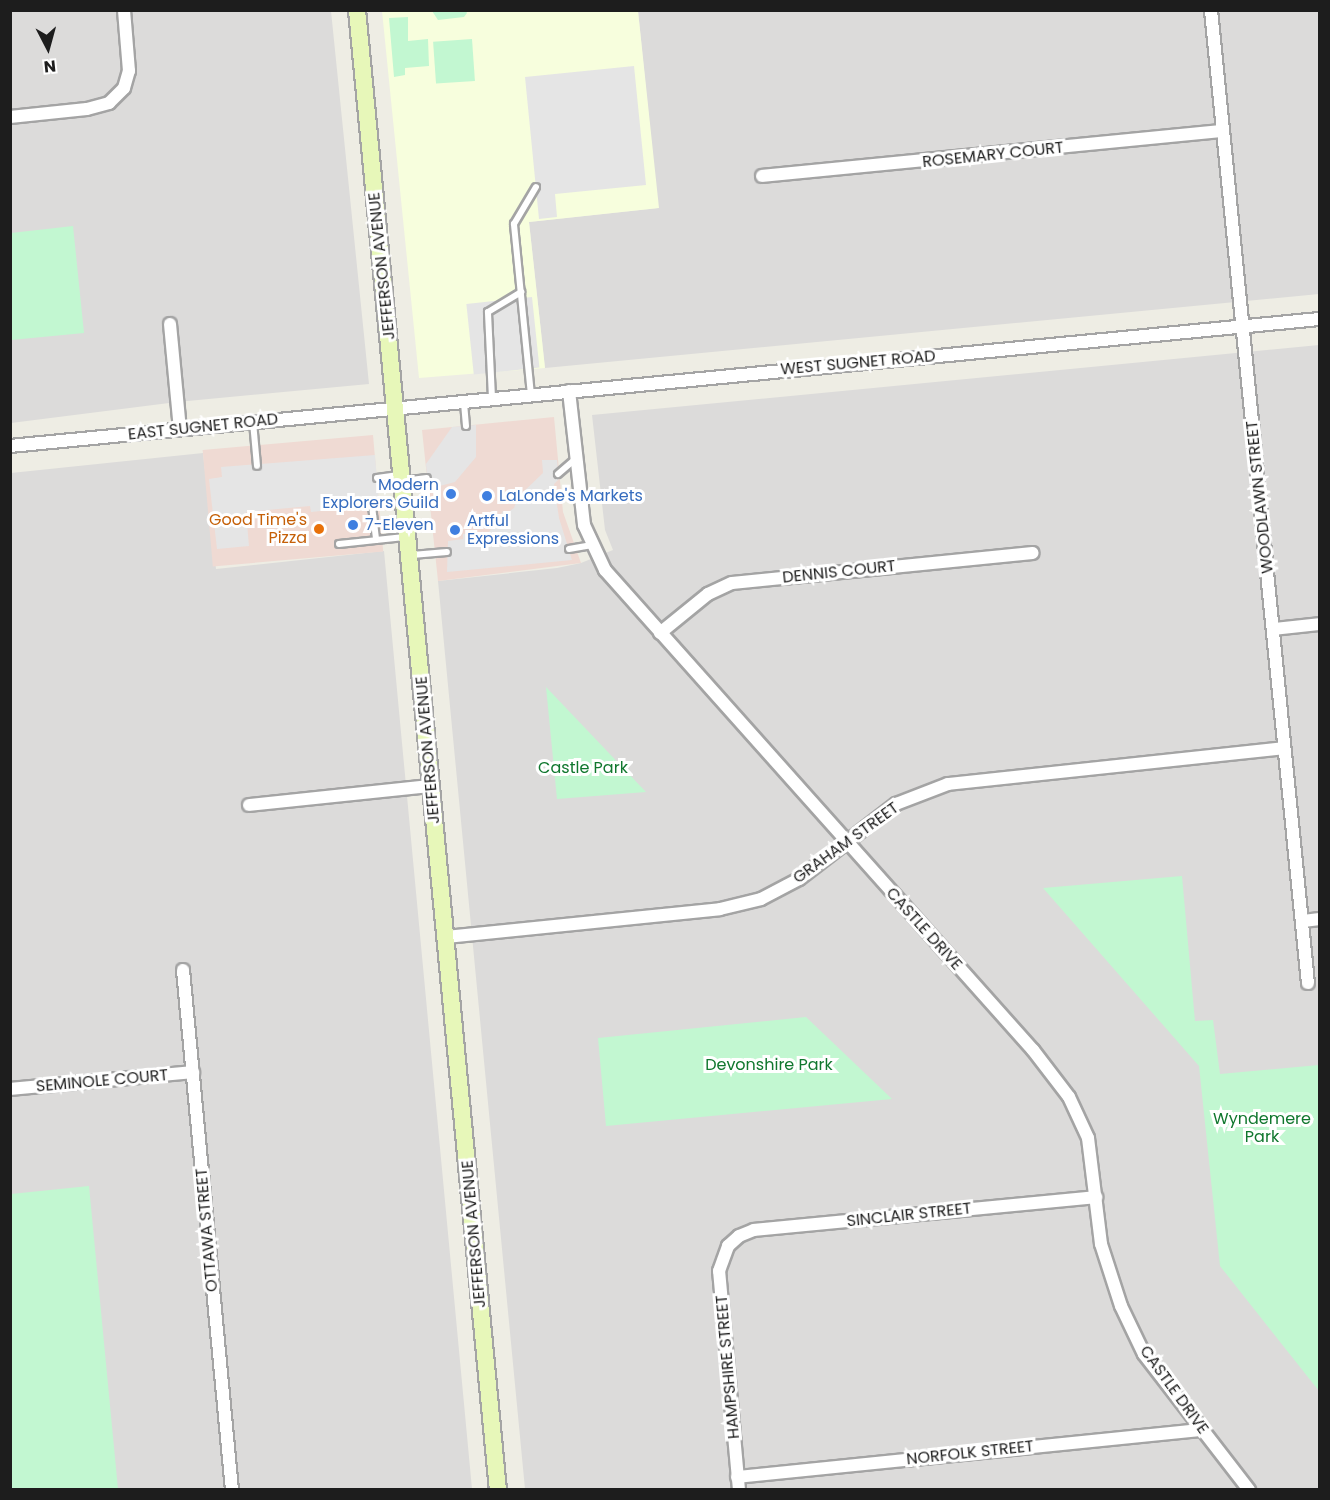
<!DOCTYPE html>
<style>
body{margin:0}
#map{position:relative;width:1330px;height:1500px;overflow:hidden;background:#eeede4;font-family:Poppins,sans-serif}
div>[style]{position:absolute}
.residential>*{inset:0;background:#dcdbda}
.commercial>*{inset:0;background:#efdad3;transform-origin:0 0}
.education>*{inset:0;background:#f7fedd}
.park>*{inset:0;background:#c2f7d1;transform-origin:0 0}
.parking>*{inset:0;background:#e5e5e5;transform-origin:0 0}
.roads{filter:drop-shadow(2px 0 #a4a4a4) drop-shadow(-2px 0 #a4a4a4) drop-shadow(0 2px #a4a4a4) drop-shadow(0 -2px #a4a4a4)}
.lane>*{height:6px;margin:-3px;padding:0 3px;transform-origin:3px;border-radius:3px;background:#fff}
.street>*{height:12px;margin:-6px;padding:0 6px;transform-origin:6px;border-radius:6px;background:#fff}
.secondary>*{height:16px;margin:-8px;padding:0 8px;transform-origin:8px;border-radius:8px;background:#e7f7b9}
.dots>*{width:16px;height:16px;translate:-50% -50%;box-sizing:border-box;border:3px solid #fff;border-radius:50%}
span{translate:-50% -50%;white-space:nowrap;text-align:center;line-height:1.15;-webkit-text-stroke:6px #fff;paint-order:stroke}
.street-label{font-size:16px;color:#1d1d1d}
.shop-label{font-size:16px;color:#366cbe}
.right{translate:-100% -50%;text-align:right}
.left{translate:0 -50%;text-align:left}
.food-label{font-size:16px;color:#c56008}
.park-label{font-size:16px;color:#10772e}
.frame{position:absolute;inset:0;border:12px solid #1d1d1d;pointer-events:none}
.north{position:absolute;left:18px;top:18px;width:60px;height:60px;-webkit-text-stroke:4px #fff;paint-order:stroke;rotate:174deg;font-size:16px;font-weight:700;line-height:24px;text-align:center;color:#1d1d1d}
.north::after{content:'';display:block;margin:auto;width:21px;height:27px;background:#1d1d1d;clip-path:polygon(50% 0,100% 100%,50% 72%,0 100%)}
</style>
<div id="map">
<div class="residential">
<div style="clip-path:polygon(10px 11px,331px 11px,369px 384px,177px 402px,11px 423px)"></div>
<div style="clip-path:polygon(638px 11px,1319px 11px,1319px 294px,545px 368px,529px 222px,658px 208px)"></div>
<div style="clip-path:polygon(1319px 345px,1319px 1489px,525px 1489px,438px 581px,557px 568px,581px 563px,613px 550px,605px 530px,592px 415px)"></div>
<div style="clip-path:polygon(203px 453px,216px 569px,384px 551px,472px 1489px,11px 1490px,11px 473px)"></div>
</div>
<div class="commercial">
<div style="clip-path:polygon(554px 417px,563px 512px,581px 563px,438px 581px,422px 430px)"></div>
<div style="left:373px;top:435px;width:117px;height:171px;rotate:85deg"></div>
</div>
<div class="education">
<div style="clip-path:polygon(382px 11px,638px 11px,659px 208px,529px 222px,545px 368px,419px 378px)"></div>
</div>
<div class="park">
<div style="clip-path:polygon(432px 11px,466px 11px,467px 13px,464px 17px,438px 20px)"></div>
<div style="clip-path:polygon(408px 17px,408px 41px,428px 39px,429px 66px,405px 68px,405px 75px,394px 77px,389px 18px)"></div>
<div style="left:472px;top:39px;width:42px;height:39px;rotate:86deg"></div>
<div style="clip-path:polygon(73px 226px,84px 333px,11px 340px,11px 233px)"></div>
<div style="clip-path:polygon(546px 687px,646px 792px,557px 799px)"></div>
<div style="clip-path:polygon(1182px 876px,1195px 1021px,1213px 1020px,1220px 1074px,1319px 1065px,1319px 1391px,1220px 1266px,1199px 1066px,1043px 888px)"></div>
<div style="clip-path:polygon(806px 1017px,892px 1099px,606px 1126px,598px 1038px)"></div>
<div style="clip-path:polygon(89px 1186px,118px 1489px,11px 1489px,11px 1194px)"></div>
</div>
<div class="parking">
<div style="clip-path:polygon(634px 66px,646px 185px,555px 194px,557px 217px,539px 219px,525px 77px)"></div>
<div style="left:532px;top:297px;width:71px;height:66px;rotate:84deg"></div>
<div style="clip-path:polygon(476px 425px,476px 457px,455px 482px,428px 489px,426px 464px,452px 427px)"></div>
<div style="clip-path:polygon(375px 455px,379px 505px,311px 512px,310px 506px,246px 512px,249px 546px,217px 549px,209px 479px,222px 477px,221px 467px)"></div>
<div style="clip-path:polygon(542px 460px,557px 460px,559px 479px,554px 484px,559px 518px,572px 560px,447px 572px,448px 541px,463px 539px,463px 534px,485px 532px,487px 535px,503px 511px,507px 513px,514px 508px,518px 497px,543px 473px)"></div>
</div>
<div class="roads">
<div class="lane">
<div style="left:531px;top:395px;width:172px;rotate:-95.7deg"></div>
<div style="left:514px;top:224px;width:43px;rotate:-59.3deg"></div>
<div style="left:492px;top:398px;width:86px;rotate:-92.7deg"></div>
<div style="left:488px;top:312px;width:39px;rotate:-31deg"></div>
<div style="left:464px;top:403px;width:23px;rotate:85deg"></div>
<div style="left:253px;top:422px;width:44px;rotate:84.8deg"></div>
<div style="left:558px;top:474px;width:23px;rotate:-41deg"></div>
<div style="left:377px;top:478px;width:22px;rotate:-8deg"></div>
<div style="left:403px;top:481px;width:24px;rotate:-7deg"></div>
<div style="left:372px;top:506px;width:34px;rotate:83deg"></div>
<div style="left:376px;top:540px;width:31px;rotate:-6deg"></div>
<div style="left:339px;top:544px;width:37px;rotate:-6deg"></div>
<div style="left:569px;top:549px;width:22px;rotate:-10deg"></div>
<div style="left:412px;top:555px;width:35px;rotate:-5deg"></div>
</div>
<div class="street">
<div style="left:1211px;top:10px;width:978px;rotate:84.31deg"></div>
<div style="left:10px;top:117px;width:77px;rotate:-5.9deg"></div>
<div style="left:87px;top:109px;width:23px;rotate:-15deg"></div>
<div style="left:109px;top:103px;width:21px;rotate:-45deg"></div>
<div style="left:124px;top:88px;width:18px;rotate:-74deg"></div>
<div style="left:129px;top:71px;width:61px;rotate:-94.7deg"></div>
<div style="left:762px;top:176px;width:463px;rotate:-5.6deg"></div>
<div style="left:170px;top:324px;width:105px;rotate:84.6deg"></div>
<div style="left:569px;top:391px;width:135px;rotate:83.6deg"></div>
<div style="left:584px;top:525px;width:50px;rotate:65deg"></div>
<div style="left:605px;top:570px;width:643px;rotate:48.28deg"></div>
<div style="left:1033px;top:1050px;width:59px;rotate:52.5deg"></div>
<div style="left:1069px;top:1097px;width:45px;rotate:65.1deg"></div>
<div style="left:1088px;top:1138px;width:107px;rotate:83deg"></div>
<div style="left:1101px;top:1244px;width:65px;rotate:72.1deg"></div>
<div style="left:1121px;top:1306px;width:53px;rotate:64.4deg"></div>
<div style="left:1144px;top:1354px;width:172px;rotate:52.3deg"></div>
<div style="left:10px;top:446px;width:1316px;rotate:-5.54deg"></div>
<div style="left:1274px;top:629px;width:46px;rotate:-6.2deg"></div>
<div style="left:660px;top:633px;width:62px;rotate:-39.1deg"></div>
<div style="left:708px;top:594px;width:26px;rotate:-25deg"></div>
<div style="left:732px;top:583px;width:302px;rotate:-5.7deg"></div>
<div style="left:249px;top:805px;width:183px;rotate:-6deg"></div>
<div style="left:1303px;top:921px;width:17px;rotate:-7deg"></div>
<div style="left:446px;top:937px;width:275px;rotate:-5.8deg"></div>
<div style="left:720px;top:909px;width:42px;rotate:-13.7deg"></div>
<div style="left:761px;top:899px;width:43px;rotate:-27.8deg"></div>
<div style="left:799px;top:879px;width:123px;rotate:-37.7deg"></div>
<div style="left:896px;top:804px;width:56px;rotate:-21deg"></div>
<div style="left:948px;top:784px;width:338px;rotate:-6.1deg"></div>
<div style="left:183px;top:970px;width:522px;rotate:84.62deg"></div>
<div style="left:10px;top:1089px;width:184px;rotate:-5.3deg"></div>
<div style="left:737px;top:1477px;width:467px;rotate:-5.8deg"></div>
<div style="left:739px;top:1490px;width:220px;rotate:-95.2deg"></div>
<div style="left:719px;top:1271px;width:27px;rotate:-70deg"></div>
<div style="left:728px;top:1246px;width:15px;rotate:-42deg"></div>
<div style="left:739px;top:1236px;width:16px;rotate:-22deg"></div>
<div style="left:754px;top:1230px;width:344px;rotate:-5.5deg"></div>
</div>
<div class="secondary">
<div style="left:357px;top:10px;width:1487px;rotate:84.56deg"></div>
</div>
</div>
<div class="dots">
<div style="left:451px;top:494px;background:#3f7fe0"></div>
<div style="left:487px;top:496px;background:#3f7fe0"></div>
<div style="left:353px;top:525px;background:#3f7fe0"></div>
<div style="left:319px;top:529px;background:#e8710a"></div>
<div style="left:455px;top:530px;background:#3f7fe0"></div>
</div>
<div class="street-label">
<span style="left:993px;top:155px;rotate:-6deg">ROSEMARY COURT</span>
<span style="left:382px;top:266px;rotate:-96deg">JEFFERSON AVENUE</span>
<span style="left:858px;top:363px;rotate:-5deg">WEST SUGNET ROAD</span>
<span style="left:203px;top:427px;rotate:-6deg">EAST SUGNET ROAD</span>
<span style="left:1260px;top:497px;rotate:-96deg">WOODLAWN STREET</span>
<span style="left:839px;top:572px;rotate:-6deg">DENNIS COURT</span>
<span style="left:428px;top:750px;rotate:-95deg">JEFFERSON AVENUE</span>
<span style="left:846px;top:843px;rotate:-36deg">GRAHAM STREET</span>
<span style="left:924px;top:929px;rotate:48deg">CASTLE DRIVE</span>
<span style="left:102px;top:1081px;rotate:-5deg">SEMINOLE COURT</span>
<span style="left:909px;top:1215px;rotate:-6deg">SINCLAIR STREET</span>
<span style="left:207px;top:1230px;rotate:-95deg">OTTAWA STREET</span>
<span style="left:474px;top:1234px;rotate:-95deg">JEFFERSON AVENUE</span>
<span style="left:728px;top:1367px;rotate:-95deg">HAMPSHIRE STREET</span>
<span style="left:1174px;top:1390px;rotate:54deg">CASTLE DRIVE</span>
<span style="left:970px;top:1453px;rotate:-6deg">NORFOLK STREET</span>
</div>
<div class="shop-label">
<span class="right" style="left:439px;top:494px">Modern<br>Explorers Guild</span>
<span class="left" style="left:499px;top:496px">LaLonde's Markets</span>
<span class="left" style="left:467px;top:530px">Artful<br>Expressions</span>
<span class="left" style="left:365px;top:525px">7-Eleven</span>
</div>
<div class="food-label">
<span class="right" style="left:307px;top:529px">Good Time's<br>Pizza</span>
</div>
<div class="park-label">
<span style="left:583px;top:768px">Castle Park</span>
<span style="left:769px;top:1065px">Devonshire Park</span>
<span style="left:1262px;top:1128px">Wyndemere<br>Park</span>
</div>
<div class="frame"></div>
<div class="north">N</div>
</div>
